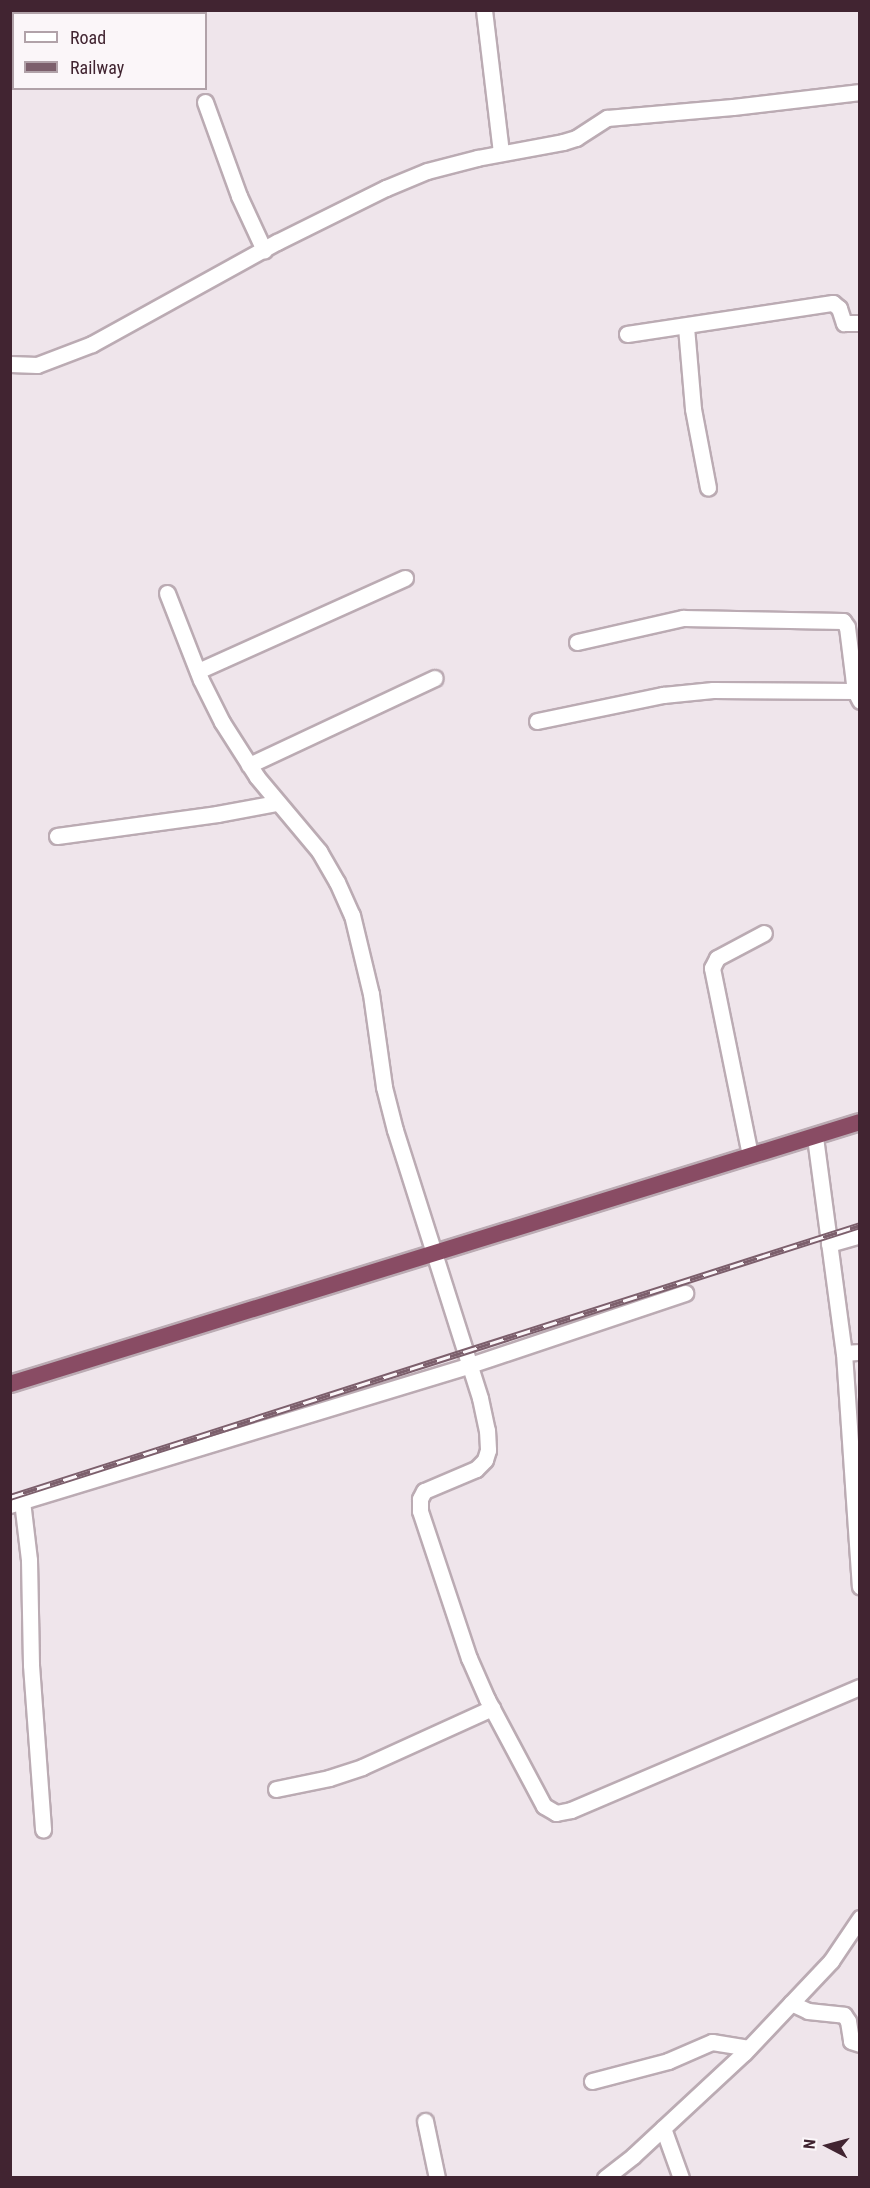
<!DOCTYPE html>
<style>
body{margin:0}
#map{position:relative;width:870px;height:2188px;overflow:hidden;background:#efe5eb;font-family:"Roboto Condensed",sans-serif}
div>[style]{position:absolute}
.roads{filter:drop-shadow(2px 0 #bbabb3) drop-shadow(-2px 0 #bbabb3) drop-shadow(0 2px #bbabb3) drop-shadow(0 -2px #bbabb3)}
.minor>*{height:15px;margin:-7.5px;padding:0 7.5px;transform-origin:7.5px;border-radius:7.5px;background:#fff}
.trunk>*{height:16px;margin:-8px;padding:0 8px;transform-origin:8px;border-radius:8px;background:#894c64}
.rail>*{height:7px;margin-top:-3.5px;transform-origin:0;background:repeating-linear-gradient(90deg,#fbf6f9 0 14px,#7c5f6c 0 28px);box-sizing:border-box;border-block:2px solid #7c5f6c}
span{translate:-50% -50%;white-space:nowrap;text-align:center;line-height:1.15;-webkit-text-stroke:5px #fbf6f9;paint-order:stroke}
.frame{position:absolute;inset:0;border:12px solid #412431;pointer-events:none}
.legend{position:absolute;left:12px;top:12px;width:195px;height:78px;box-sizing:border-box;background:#fbf6f9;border:2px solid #b1a2a9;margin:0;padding:8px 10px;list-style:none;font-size:18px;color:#412431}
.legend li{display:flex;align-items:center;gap:12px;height:30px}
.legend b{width:30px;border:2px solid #b1a2a9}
.north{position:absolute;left:798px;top:2116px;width:60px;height:60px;-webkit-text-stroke:4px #fbf6f9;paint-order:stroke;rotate:276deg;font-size:16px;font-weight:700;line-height:24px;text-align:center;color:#412431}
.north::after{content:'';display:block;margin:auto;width:21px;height:27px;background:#412431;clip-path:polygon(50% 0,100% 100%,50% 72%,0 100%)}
</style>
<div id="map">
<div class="roads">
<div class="minor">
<div style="left:484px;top:10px;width:144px;rotate:83.2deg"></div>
<div style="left:205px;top:102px;width:100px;rotate:70.1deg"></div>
<div style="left:239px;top:196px;width:60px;rotate:65.2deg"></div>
<div style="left:686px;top:327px;width:82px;rotate:85.1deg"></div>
<div style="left:693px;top:409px;width:80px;rotate:79.2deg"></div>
<div style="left:627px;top:334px;width:208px;rotate:-8.6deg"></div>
<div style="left:833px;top:303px;width:8px;rotate:40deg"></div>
<div style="left:839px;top:308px;width:16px;rotate:72deg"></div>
<div style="left:844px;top:323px;width:16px"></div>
<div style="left:10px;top:364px;width:27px;rotate:2deg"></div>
<div style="left:37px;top:365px;width:59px;rotate:-20.9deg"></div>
<div style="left:92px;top:344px;width:211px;rotate:-28.9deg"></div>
<div style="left:277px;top:242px;width:122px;rotate:-26.4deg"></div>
<div style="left:386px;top:188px;width:44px;rotate:-22.5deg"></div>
<div style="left:427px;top:171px;width:52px;rotate:-14.6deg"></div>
<div style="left:477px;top:158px;width:87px;rotate:-10.5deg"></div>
<div style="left:563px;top:142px;width:14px;rotate:-17deg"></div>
<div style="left:576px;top:138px;width:37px;rotate:-33deg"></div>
<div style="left:607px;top:118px;width:126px;rotate:-5deg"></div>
<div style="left:733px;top:107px;width:128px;rotate:-6.7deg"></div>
<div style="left:167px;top:593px;width:93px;rotate:68.7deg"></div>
<div style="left:201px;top:680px;width:47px;rotate:63.4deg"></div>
<div style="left:222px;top:722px;width:65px;rotate:57.5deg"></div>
<div style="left:257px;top:777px;width:97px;rotate:50deg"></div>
<div style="left:319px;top:851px;width:36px;rotate:60deg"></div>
<div style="left:337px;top:882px;width:36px;rotate:66deg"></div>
<div style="left:352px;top:915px;width:81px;rotate:76.5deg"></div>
<div style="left:371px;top:994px;width:94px;rotate:82deg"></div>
<div style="left:384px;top:1087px;width:44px;rotate:75.7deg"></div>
<div style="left:395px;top:1130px;width:281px;rotate:72.4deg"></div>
<div style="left:480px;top:1398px;width:33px;rotate:78deg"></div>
<div style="left:487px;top:1430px;width:20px;rotate:87deg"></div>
<div style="left:488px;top:1450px;width:10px;rotate:107deg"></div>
<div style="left:485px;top:1460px;width:13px;rotate:135deg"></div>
<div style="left:476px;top:1469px;width:56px;rotate:157.1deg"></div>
<div style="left:424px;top:1491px;width:9px;rotate:117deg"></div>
<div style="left:420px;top:1499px;width:12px;rotate:90deg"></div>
<div style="left:420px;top:1511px;width:155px;rotate:71.6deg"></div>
<div style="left:469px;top:1658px;width:45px;rotate:66.3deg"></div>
<div style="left:487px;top:1699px;width:121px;rotate:62deg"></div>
<div style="left:544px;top:1806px;width:14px;rotate:30deg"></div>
<div style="left:556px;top:1813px;width:15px;rotate:-11deg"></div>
<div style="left:571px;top:1810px;width:314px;rotate:-23.1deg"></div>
<div style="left:577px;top:642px;width:109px;rotate:-12.8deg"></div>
<div style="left:683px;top:618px;width:160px;rotate:1.1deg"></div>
<div style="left:843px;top:621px;width:7px;rotate:56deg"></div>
<div style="left:847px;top:627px;width:64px;rotate:82.9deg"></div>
<div style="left:198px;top:671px;width:227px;rotate:-24.2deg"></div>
<div style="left:537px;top:721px;width:129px;rotate:-11.7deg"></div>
<div style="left:663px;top:695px;width:50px;rotate:-5.7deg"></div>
<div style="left:713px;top:690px;width:142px;rotate:0.4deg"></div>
<div style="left:855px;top:691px;width:11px;rotate:63deg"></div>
<div style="left:249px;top:765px;width:205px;rotate:-25.1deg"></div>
<div style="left:57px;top:836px;width:162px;rotate:-7.8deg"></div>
<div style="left:217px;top:814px;width:61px;rotate:-10.4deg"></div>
<div style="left:815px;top:1137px;width:218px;rotate:82.4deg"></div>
<div style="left:844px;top:1353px;width:234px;rotate:86.1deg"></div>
<div style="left:750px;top:1155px;width:191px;rotate:-101.5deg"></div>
<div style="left:712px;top:968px;width:11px;rotate:-63deg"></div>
<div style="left:717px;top:958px;width:53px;rotate:-28deg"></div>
<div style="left:829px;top:1244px;width:32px;rotate:-16deg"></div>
<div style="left:844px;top:1353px;width:16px;rotate:-4deg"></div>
<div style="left:22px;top:1501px;width:59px;rotate:83.2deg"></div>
<div style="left:29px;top:1560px;width:105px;rotate:88.9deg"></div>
<div style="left:31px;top:1665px;width:165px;rotate:85.8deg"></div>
<div style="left:10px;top:1505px;width:481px;rotate:-16.9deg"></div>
<div style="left:470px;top:1365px;width:227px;rotate:-18.5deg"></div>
<div style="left:276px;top:1789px;width:54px;rotate:-11.7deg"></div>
<div style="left:329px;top:1778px;width:35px;rotate:-18deg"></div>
<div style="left:362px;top:1767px;width:143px;rotate:-24.4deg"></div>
<div style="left:791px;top:2003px;width:19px;rotate:25deg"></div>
<div style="left:808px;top:2011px;width:36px;rotate:6deg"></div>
<div style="left:844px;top:2015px;width:7px;rotate:56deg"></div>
<div style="left:848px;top:2021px;width:20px;rotate:81deg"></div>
<div style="left:851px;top:2041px;width:9px;rotate:18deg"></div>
<div style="left:592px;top:2081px;width:79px;rotate:-14.7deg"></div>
<div style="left:668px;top:2061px;width:48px;rotate:-23.4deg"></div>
<div style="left:712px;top:2042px;width:37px;rotate:9deg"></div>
<div style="left:425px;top:2121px;width:58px;rotate:78.1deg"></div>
<div style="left:663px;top:2128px;width:53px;rotate:70.2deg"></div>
<div style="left:605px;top:2178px;width:36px;rotate:-38deg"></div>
<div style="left:633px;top:2156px;width:151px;rotate:-42.9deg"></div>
<div style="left:744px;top:2053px;width:127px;rotate:-46.6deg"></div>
<div style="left:831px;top:1961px;width:52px;rotate:-56deg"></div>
</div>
<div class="trunk">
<div style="left:10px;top:1384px;width:889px;rotate:-17.13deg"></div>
</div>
</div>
<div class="rail">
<div style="left:10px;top:1497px;width:892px;rotate:-17.74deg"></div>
</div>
<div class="frame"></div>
<ul class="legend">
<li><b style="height:8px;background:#fff"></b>Road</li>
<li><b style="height:8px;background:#7c5f6c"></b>Railway</li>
</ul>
<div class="north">N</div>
</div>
